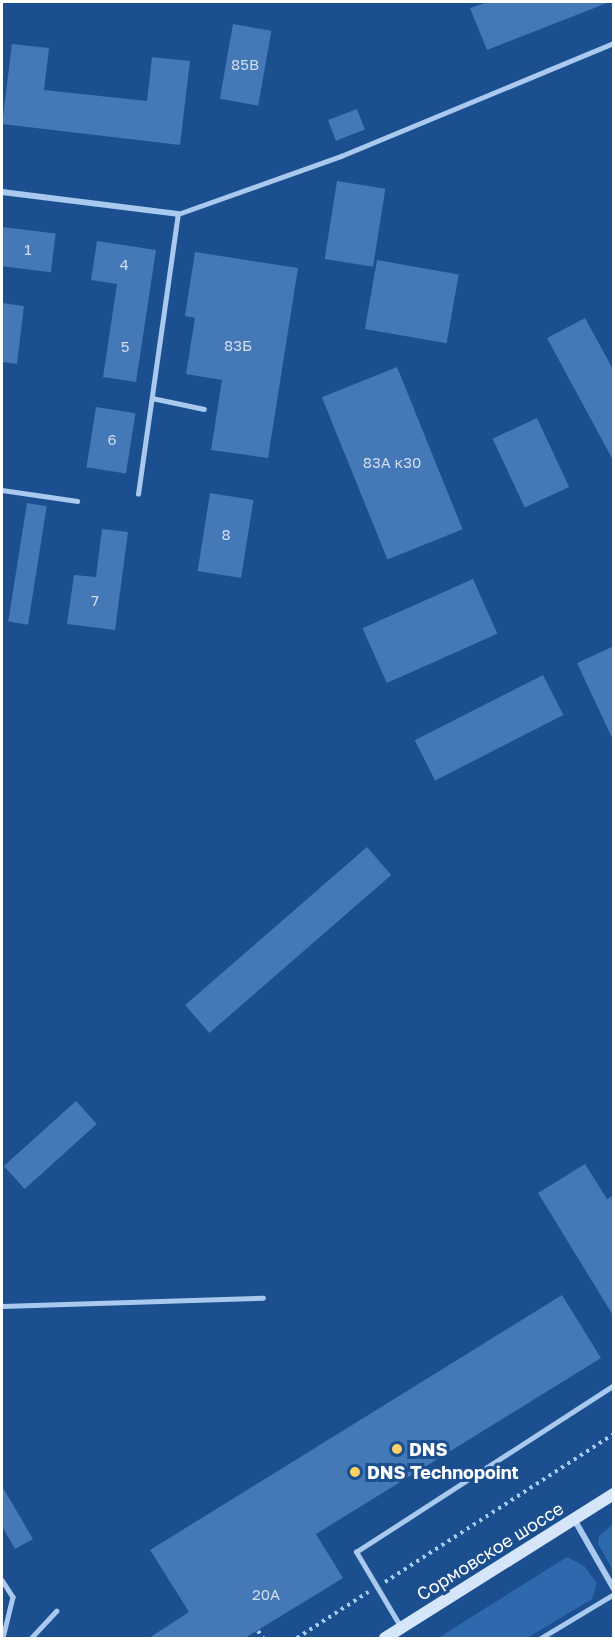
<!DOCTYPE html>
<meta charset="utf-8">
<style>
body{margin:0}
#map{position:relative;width:615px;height:1640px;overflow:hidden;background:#1b4f8f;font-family:"Golos Text",sans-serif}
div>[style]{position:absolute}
.green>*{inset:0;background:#2e69ad}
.building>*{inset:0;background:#4478b7;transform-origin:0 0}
.path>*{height:4px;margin-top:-2px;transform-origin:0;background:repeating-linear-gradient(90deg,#a9c9ee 0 3px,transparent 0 7.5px)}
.lane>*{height:4.5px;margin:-2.25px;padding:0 2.25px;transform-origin:2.25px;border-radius:2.25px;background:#a9c9ee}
.street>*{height:6px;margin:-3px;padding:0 3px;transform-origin:3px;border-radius:3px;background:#a9c9ee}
.secondary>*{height:12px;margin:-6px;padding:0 6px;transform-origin:6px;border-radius:6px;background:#d6e6fa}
.dots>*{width:16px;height:16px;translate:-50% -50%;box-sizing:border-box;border:3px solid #1b4f8f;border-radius:50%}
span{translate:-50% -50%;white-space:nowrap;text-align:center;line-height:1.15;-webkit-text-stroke:6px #1b4f8f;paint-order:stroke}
.number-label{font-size:15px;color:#d0dded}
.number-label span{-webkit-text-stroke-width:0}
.poi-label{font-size:18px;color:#fff;font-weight:700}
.left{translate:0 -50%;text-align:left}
.street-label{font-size:18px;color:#fff}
.frame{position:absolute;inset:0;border:3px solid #fff;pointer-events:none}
</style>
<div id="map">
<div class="green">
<div style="clip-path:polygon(613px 1524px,613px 1570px,598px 1544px,599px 1536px)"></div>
<div style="clip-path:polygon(567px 1557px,584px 1566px,597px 1583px,592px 1599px,527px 1638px,438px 1638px)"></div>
</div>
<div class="building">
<div style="clip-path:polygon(488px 2px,606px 2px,607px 3px,487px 50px,470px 8px)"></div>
<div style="left:233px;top:24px;width:39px;height:76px;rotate:10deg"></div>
<div style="clip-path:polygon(12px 44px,49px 48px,44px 90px,147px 101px,152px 57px,190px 61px,180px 145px,2px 124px)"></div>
<div style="left:357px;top:109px;width:22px;height:31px;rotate:69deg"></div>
<div style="left:337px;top:181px;width:49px;height:79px;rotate:9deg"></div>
<div style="left:2px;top:227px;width:54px;height:39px;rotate:7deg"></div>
<div style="clip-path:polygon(97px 241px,156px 250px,136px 382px,103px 377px,117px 284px,91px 280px)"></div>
<div style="clip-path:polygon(195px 252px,298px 268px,268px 458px,211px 450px,222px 380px,186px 374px,195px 318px,185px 316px)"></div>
<div style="left:377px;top:260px;width:83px;height:70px;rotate:10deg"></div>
<div style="clip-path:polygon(2px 303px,24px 306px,17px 364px,2px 362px)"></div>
<div style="clip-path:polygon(585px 318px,614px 371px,614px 462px,547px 338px)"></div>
<div style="left:397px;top:367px;width:175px;height:81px;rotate:68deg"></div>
<div style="left:96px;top:407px;width:40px;height:61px;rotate:9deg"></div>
<div style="left:537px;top:418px;width:76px;height:49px;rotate:65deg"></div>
<div style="left:210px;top:493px;width:44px;height:79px;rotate:9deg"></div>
<div style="left:27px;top:503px;width:20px;height:120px;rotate:9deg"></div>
<div style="clip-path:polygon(102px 529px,128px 532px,115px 630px,67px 624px,74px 575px,96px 577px)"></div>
<div style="left:473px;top:579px;width:60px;height:121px;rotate:66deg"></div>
<div style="clip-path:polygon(614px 646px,614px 742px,577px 663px)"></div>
<div style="left:543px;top:675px;width:45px;height:144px;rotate:63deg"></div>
<div style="left:367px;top:847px;width:37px;height:241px;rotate:49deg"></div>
<div style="left:76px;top:1101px;width:31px;height:97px;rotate:48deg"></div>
<div style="clip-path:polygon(585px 1164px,607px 1199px,614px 1195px,614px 1317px,538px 1193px)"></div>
<div style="clip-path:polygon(562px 1295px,601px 1358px,316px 1534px,343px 1578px,245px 1638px,149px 1638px,189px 1612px,150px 1550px)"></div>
<div style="clip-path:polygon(2px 1486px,33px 1539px,15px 1549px,2px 1526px)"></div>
</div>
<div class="path">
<div style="left:385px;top:1582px;width:273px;rotate:-32.9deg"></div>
<div style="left:258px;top:1631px;width:9px;rotate:54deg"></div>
<div style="left:297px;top:1638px;width:85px;rotate:-32.9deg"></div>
</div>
<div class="lane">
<div style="left:152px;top:398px;width:53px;rotate:11.9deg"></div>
<div style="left:2px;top:490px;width:76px;rotate:8.3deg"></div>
<div style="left:138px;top:494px;width:283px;rotate:-81.9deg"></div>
<div style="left:178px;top:214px;width:173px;rotate:-19.6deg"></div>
<div style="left:341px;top:156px;width:295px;rotate:-22.5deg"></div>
<div style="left:2px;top:1306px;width:261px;rotate:-1.8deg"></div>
<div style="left:2px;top:1580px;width:20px;rotate:57deg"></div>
<div style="left:13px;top:1597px;width:42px;rotate:103.7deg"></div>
<div style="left:400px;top:1626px;width:86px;rotate:-120.7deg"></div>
<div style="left:356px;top:1552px;width:307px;rotate:-32.9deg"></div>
<div style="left:31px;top:1638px;width:37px;rotate:-47deg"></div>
<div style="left:541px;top:1638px;width:85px;rotate:-31.1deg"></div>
</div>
<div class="street">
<div style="left:2px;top:192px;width:177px;rotate:7.1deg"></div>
<div style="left:574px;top:1519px;width:81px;rotate:60.3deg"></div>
</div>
<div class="secondary">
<div style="left:385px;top:1638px;width:271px;rotate:-32.2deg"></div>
</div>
<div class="dots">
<div style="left:397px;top:1449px;background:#ffd166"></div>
<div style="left:355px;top:1472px;background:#ffd166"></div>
</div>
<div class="number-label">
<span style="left:245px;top:65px">85В</span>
<span style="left:28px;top:250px">1</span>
<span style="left:124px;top:265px">4</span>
<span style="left:238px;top:346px">83Б</span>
<span style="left:125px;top:347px">5</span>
<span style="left:112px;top:440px">6</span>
<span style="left:392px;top:463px">83А к30</span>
<span style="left:226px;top:535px">8</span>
<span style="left:95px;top:601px">7</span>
<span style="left:266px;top:1595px">20А</span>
</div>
<div class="poi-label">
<span class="left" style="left:409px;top:1449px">DNS</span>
<span class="left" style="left:367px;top:1472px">DNS Technopoint</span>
</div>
<div class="street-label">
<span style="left:490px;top:1551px;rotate:-32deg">Сормовское шоссе</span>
</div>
<div class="frame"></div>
</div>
